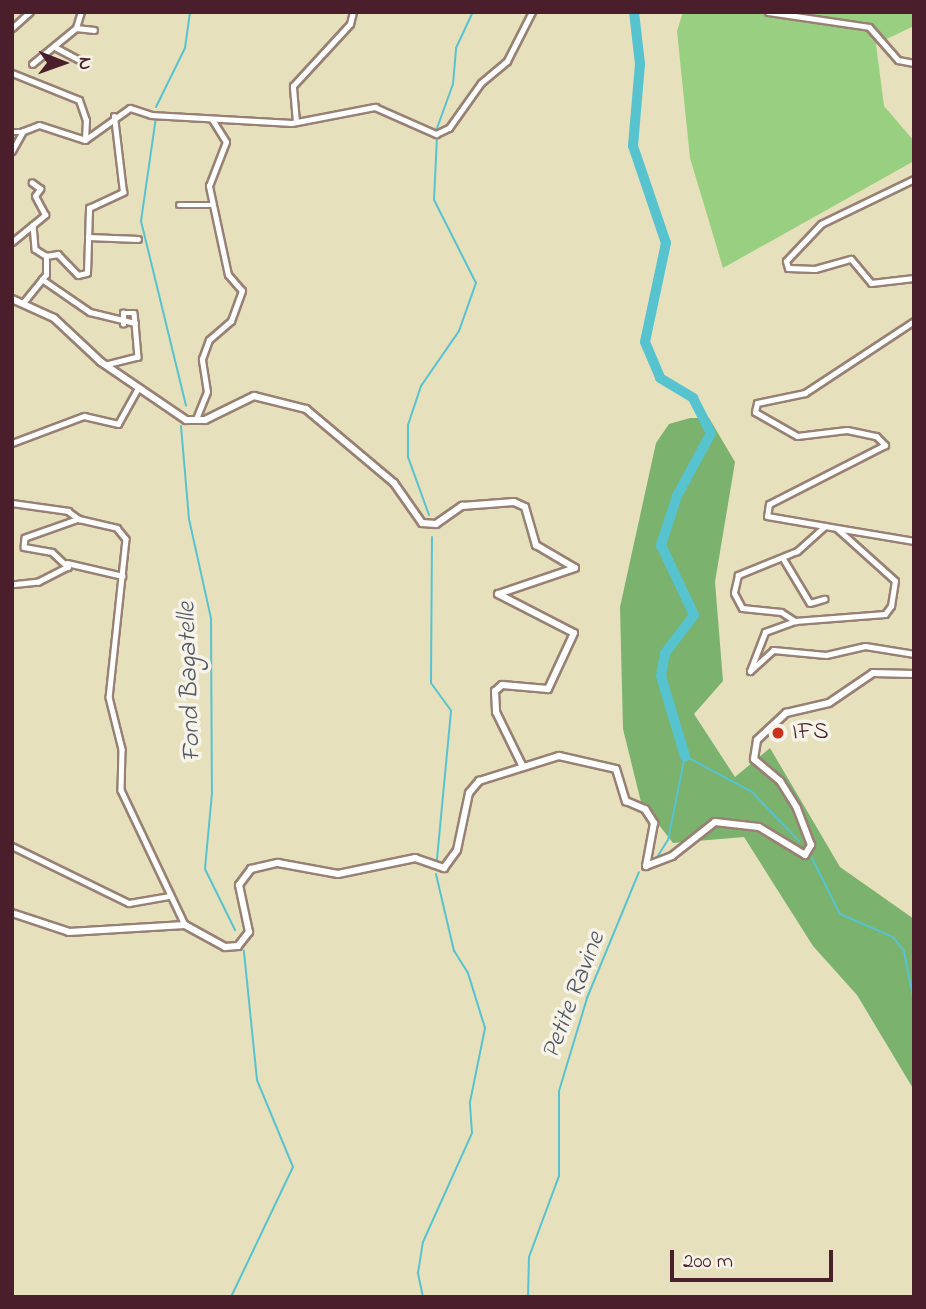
<!DOCTYPE html>
<style>
body{margin:0}
#map{position:relative;width:926px;height:1309px;overflow:hidden;background:#e6e0bd;font-family:"Indie Flower",sans-serif}
div>[style]{position:absolute}
.green>*{inset:0;background:#99cf80}
.forest>*{inset:0;background:#7ab26e}
.stream>*{height:2px;margin:-1px;padding:0 1px;transform-origin:1px;border-radius:1px;background:#57c3cf}
.river>*{height:10px;margin:-5px;padding:0 5px;transform-origin:5px;border-radius:5px;background:#57c3cf}
.roads{filter:drop-shadow(2px 0 #988074) drop-shadow(-2px 0 #988074) drop-shadow(0 2px #988074) drop-shadow(0 -2px #988074)}
.minor>*{height:4.5px;margin:-2.25px;padding:0 2.25px;transform-origin:2.25px;border-radius:2.25px;background:#fff}
.tertiary>*{height:5px;margin:-2.5px;padding:0 2.5px;transform-origin:2.5px;border-radius:2.5px;background:#fff}
.secondary>*{height:6px;margin:-3px;padding:0 3px;transform-origin:3px;border-radius:3px;background:#fff}
.dots>*{width:19px;height:19px;translate:-50% -50%;box-sizing:border-box;border:4px solid #f7f3e8;border-radius:50%}
span{translate:-50% -50%;white-space:nowrap;text-align:center;line-height:1.15;-webkit-text-stroke:7px #f7f3e8;paint-order:stroke}
.poi-label{font-size:24px;color:#4a1f2b}
.left{translate:0 -50%;text-align:left}
.water-label{font-size:26px;color:#4f5864;font-style:italic}
.frame{position:absolute;inset:0;border:14px solid #4a1f2b;pointer-events:none}
.north{position:absolute;left:28px;top:28px;width:70px;height:70px;-webkit-text-stroke:5px #f7f3e8;paint-order:stroke;rotate:91deg;font-size:19px;font-weight:700;line-height:28px;text-align:center;color:#4a1f2b}
.north::after{content:'';display:block;margin:auto;width:24px;height:32px;background:#4a1f2b;clip-path:polygon(50% 0,100% 100%,50% 72%,0 100%)}
.scale{position:absolute;left:670px;top:1250px;width:163px;height:32px;box-sizing:border-box;border:4px solid #4a1f2b;border-top:0;padding-left:9px;font-size:21px;line-height:24px;white-space:nowrap;color:#4a1f2b;-webkit-text-stroke:5px #f7f3e8;paint-order:stroke}
</style>
<div id="map">
<div class="green">
<div style="clip-path:polygon(683px 12px,914px 12px,914px 26px,876px 44px,884px 106px,914px 141px,914px 161px,723px 268px,690px 158px,677px 31px)"></div>
</div>
<div class="forest">
<div style="clip-path:polygon(690px 418px,709px 418px,735px 462px,715px 582px,723px 681px,694px 714px,735px 777px,770px 748px,840px 867px,914px 919px,914px 1090px,857px 995px,813px 946px,744px 837px,673px 843px,641px 802px,623px 729px,620px 607px,656px 443px,669px 424px)"></div>
</div>
<div class="stream">
<div style="left:156px;top:107px;width:66px;rotate:-63.8deg"></div>
<div style="left:185px;top:48px;width:36px;rotate:-82deg"></div>
<div style="left:156px;top:117px;width:105px;rotate:98.2deg"></div>
<div style="left:141px;top:221px;width:190px;rotate:76.3deg"></div>
<div style="left:436px;top:131px;width:50px;rotate:-70.1deg"></div>
<div style="left:453px;top:84px;width:36px;rotate:-85deg"></div>
<div style="left:456px;top:48px;width:40px;rotate:-65deg"></div>
<div style="left:181px;top:426px;width:93px;rotate:85.1deg"></div>
<div style="left:189px;top:519px;width:101px;rotate:77.5deg"></div>
<div style="left:211px;top:618px;width:175px;rotate:89.7deg"></div>
<div style="left:212px;top:793px;width:76px;rotate:95.3deg"></div>
<div style="left:205px;top:869px;width:68px;rotate:63.8deg"></div>
<div style="left:429px;top:515px;width:62px;rotate:-109.9deg"></div>
<div style="left:408px;top:457px;width:32px;rotate:-90deg"></div>
<div style="left:408px;top:425px;width:41px;rotate:-71.6deg"></div>
<div style="left:421px;top:386px;width:67px;rotate:-55.4deg"></div>
<div style="left:459px;top:331px;width:51px;rotate:-70.5deg"></div>
<div style="left:476px;top:283px;width:93px;rotate:-116.8deg"></div>
<div style="left:434px;top:200px;width:64px;rotate:-87.3deg"></div>
<div style="left:432px;top:537px;width:146px;rotate:90.4deg"></div>
<div style="left:431px;top:683px;width:34px;rotate:54deg"></div>
<div style="left:451px;top:711px;width:150px;rotate:95.4deg"></div>
<div style="left:812px;top:858px;width:63px;rotate:63.4deg"></div>
<div style="left:840px;top:914px;width:58px;rotate:23.5deg"></div>
<div style="left:893px;top:937px;width:18px;rotate:52deg"></div>
<div style="left:904px;top:951px;width:53px;rotate:79.1deg"></div>
<div style="left:656px;top:859px;width:22px;rotate:-58deg"></div>
<div style="left:668px;top:840px;width:86px;rotate:-78.6deg"></div>
<div style="left:685px;top:756px;width:76px;rotate:28.2deg"></div>
<div style="left:752px;top:792px;width:68px;rotate:46.2deg"></div>
<div style="left:231px;top:1297px;width:144px;rotate:-64.5deg"></div>
<div style="left:293px;top:1167px;width:94px;rotate:-112.5deg"></div>
<div style="left:257px;top:1080px;width:130px;rotate:-95.8deg"></div>
<div style="left:423px;top:1297px;width:25px;rotate:-102deg"></div>
<div style="left:418px;top:1273px;width:31px;rotate:-81deg"></div>
<div style="left:423px;top:1242px;width:120px;rotate:-65.8deg"></div>
<div style="left:472px;top:1133px;width:31px;rotate:-94deg"></div>
<div style="left:470px;top:1102px;width:76px;rotate:-78.5deg"></div>
<div style="left:485px;top:1028px;width:58px;rotate:-107.2deg"></div>
<div style="left:468px;top:973px;width:26px;rotate:-122deg"></div>
<div style="left:454px;top:951px;width:79px;rotate:-103.2deg"></div>
<div style="left:528px;top:1297px;width:40px;rotate:-88.6deg"></div>
<div style="left:529px;top:1257px;width:86px;rotate:-69.7deg"></div>
<div style="left:559px;top:1176px;width:85px;rotate:-90deg"></div>
<div style="left:559px;top:1091px;width:97px;rotate:-73.2deg"></div>
<div style="left:587px;top:998px;width:136px;rotate:-67.6deg"></div>
</div>
<div class="river">
<div style="left:634px;top:12px;width:52px;rotate:83.4deg"></div>
<div style="left:640px;top:64px;width:82px;rotate:94.9deg"></div>
<div style="left:633px;top:146px;width:102px;rotate:71.2deg"></div>
<div style="left:666px;top:243px;width:101px;rotate:102deg"></div>
<div style="left:645px;top:342px;width:39px;rotate:67deg"></div>
<div style="left:660px;top:378px;width:39px;rotate:31deg"></div>
<div style="left:693px;top:398px;width:39px;rotate:63deg"></div>
<div style="left:711px;top:433px;width:72px;rotate:118.4deg"></div>
<div style="left:677px;top:496px;width:52px;rotate:108.1deg"></div>
<div style="left:661px;top:545px;width:77px;rotate:64.8deg"></div>
<div style="left:694px;top:615px;width:48px;rotate:127.3deg"></div>
<div style="left:665px;top:653px;width:23px;rotate:100deg"></div>
<div style="left:661px;top:676px;width:84px;rotate:73.3deg"></div>
</div>
<div class="roads">
<div class="minor">
<div style="left:76px;top:28px;width:18px;rotate:6deg"></div>
<div style="left:55px;top:47px;width:26px;rotate:28deg"></div>
<div style="left:32px;top:64px;width:57px;rotate:-39.3deg"></div>
<div style="left:76px;top:28px;width:17px;rotate:-73deg"></div>
<div style="left:296px;top:122px;width:36px;rotate:-95deg"></div>
<div style="left:293px;top:86px;width:84px;rotate:-47.4deg"></div>
<div style="left:350px;top:24px;width:12px;rotate:-76deg"></div>
<div style="left:12px;top:132px;width:11px"></div>
<div style="left:85px;top:140px;width:55px;rotate:-35.4deg"></div>
<div style="left:130px;top:108px;width:22px;rotate:18deg"></div>
<div style="left:151px;top:115px;width:141px;rotate:3.2deg"></div>
<div style="left:292px;top:123px;width:85px;rotate:-10.9deg"></div>
<div style="left:375px;top:107px;width:67px;rotate:23.9deg"></div>
<div style="left:436px;top:134px;width:14px;rotate:-25deg"></div>
<div style="left:449px;top:128px;width:55px;rotate:-54.6deg"></div>
<div style="left:481px;top:83px;width:34px;rotate:-40deg"></div>
<div style="left:507px;top:61px;width:55px;rotate:-63deg"></div>
<div style="left:179px;top:205px;width:34px"></div>
<div style="left:33px;top:225px;width:24px;rotate:85deg"></div>
<div style="left:35px;top:249px;width:13px;rotate:32deg"></div>
<div style="left:88px;top:237px;width:50px;rotate:2.3deg"></div>
<div style="left:12px;top:242px;width:43px;rotate:-39.3deg"></div>
<div style="left:45px;top:215px;width:21px;rotate:-118deg"></div>
<div style="left:35px;top:196px;width:9px;rotate:-54deg"></div>
<div style="left:40px;top:189px;width:10px;rotate:-143deg"></div>
<div style="left:42px;top:279px;width:58px;rotate:34.5deg"></div>
<div style="left:90px;top:312px;width:46px;rotate:13.7deg"></div>
<div style="left:135px;top:323px;width:34px;rotate:85deg"></div>
<div style="left:138px;top:357px;width:33px;rotate:166deg"></div>
<div style="left:23px;top:303px;width:36px;rotate:-51deg"></div>
<div style="left:46px;top:275px;width:19px;rotate:-90deg"></div>
<div style="left:46px;top:256px;width:12px;rotate:-9deg"></div>
<div style="left:58px;top:254px;width:29px;rotate:46deg"></div>
<div style="left:78px;top:275px;width:9px;rotate:-13deg"></div>
<div style="left:87px;top:273px;width:65px;rotate:-88.2deg"></div>
<div style="left:89px;top:208px;width:38px;rotate:-25deg"></div>
<div style="left:123px;top:192px;width:76px;rotate:-96.8deg"></div>
<div style="left:123px;top:324px;width:11px;rotate:-90deg"></div>
<div style="left:123px;top:313px;width:11px"></div>
<div style="left:134px;top:313px;width:10px;rotate:84deg"></div>
<div style="left:196px;top:419px;width:29px;rotate:-68deg"></div>
<div style="left:207px;top:392px;width:33px;rotate:-99deg"></div>
<div style="left:202px;top:359px;width:20px;rotate:-70deg"></div>
<div style="left:209px;top:340px;width:29px;rotate:-41deg"></div>
<div style="left:231px;top:321px;width:32px;rotate:-70deg"></div>
<div style="left:242px;top:291px;width:21px;rotate:-131deg"></div>
<div style="left:228px;top:275px;width:91px;rotate:-102.1deg"></div>
<div style="left:209px;top:186px;width:47px;rotate:-68.9deg"></div>
<div style="left:226px;top:142px;width:26px;rotate:-122deg"></div>
<div style="left:12px;top:443px;width:77px;rotate:-20.6deg"></div>
<div style="left:84px;top:416px;width:35px;rotate:13deg"></div>
<div style="left:118px;top:424px;width:41px;rotate:-60.9deg"></div>
<div style="left:12px;top:503px;width:57px;rotate:8.1deg"></div>
<div style="left:68px;top:511px;width:14px;rotate:36deg"></div>
<div style="left:79px;top:519px;width:57px;rotate:160.6deg"></div>
<div style="left:25px;top:538px;width:9px;rotate:96deg"></div>
<div style="left:24px;top:547px;width:28px;rotate:10deg"></div>
<div style="left:52px;top:552px;width:22px;rotate:43deg"></div>
<div style="left:68px;top:567px;width:33px;rotate:153deg"></div>
<div style="left:39px;top:582px;width:27px;rotate:174deg"></div>
<div style="left:79px;top:519px;width:39px;rotate:13deg"></div>
<div style="left:117px;top:528px;width:14px;rotate:51deg"></div>
<div style="left:126px;top:539px;width:159px;rotate:96.1deg"></div>
<div style="left:109px;top:697px;width:54px;rotate:76deg"></div>
<div style="left:122px;top:749px;width:41px;rotate:91.4deg"></div>
<div style="left:121px;top:790px;width:149px;rotate:64.6deg"></div>
<div style="left:825px;top:526px;width:90px;rotate:9.6deg"></div>
<div style="left:783px;top:558px;width:52px;rotate:59deg"></div>
<div style="left:810px;top:603px;width:15px;rotate:-16deg"></div>
<div style="left:67px;top:563px;width:57px;rotate:13.1deg"></div>
<div style="left:795px;top:621px;width:90px;rotate:-4.4deg"></div>
<div style="left:885px;top:614px;width:10px;rotate:-53deg"></div>
<div style="left:891px;top:606px;width:25px;rotate:-81deg"></div>
<div style="left:895px;top:581px;width:78px;rotate:-138.1deg"></div>
<div style="left:12px;top:846px;width:130px;rotate:26deg"></div>
<div style="left:129px;top:903px;width:41px;rotate:-9.9deg"></div>
</div>
<div class="tertiary">
<div style="left:768px;top:12px;width:102px;rotate:8.4deg"></div>
<div style="left:869px;top:27px;width:44px;rotate:48.7deg"></div>
<div style="left:898px;top:60px;width:16px;rotate:11deg"></div>
<div style="left:12px;top:28px;width:24px;rotate:-42deg"></div>
<div style="left:12px;top:73px;width:72px;rotate:21.9deg"></div>
<div style="left:79px;top:100px;width:21px;rotate:71deg"></div>
<div style="left:86px;top:120px;width:20px;rotate:93deg"></div>
<div style="left:85px;top:140px;width:48px;rotate:-161.9deg"></div>
<div style="left:39px;top:125px;width:17px;rotate:159deg"></div>
<div style="left:23px;top:131px;width:23px;rotate:119deg"></div>
<div style="left:914px;top:179px;width:103px;rotate:154.2deg"></div>
<div style="left:821px;top:224px;width:51px;rotate:133.4deg"></div>
<div style="left:786px;top:261px;width:7px;rotate:74deg"></div>
<div style="left:788px;top:268px;width:27px;rotate:2deg"></div>
<div style="left:815px;top:269px;width:37px;rotate:-16deg"></div>
<div style="left:851px;top:259px;width:31px;rotate:50deg"></div>
<div style="left:871px;top:283px;width:43px;rotate:-6.6deg"></div>
<div style="left:914px;top:321px;width:131px;rotate:146.6deg"></div>
<div style="left:805px;top:393px;width:49px;rotate:168.2deg"></div>
<div style="left:757px;top:403px;width:9px;rotate:103deg"></div>
<div style="left:755px;top:412px;width:48px;rotate:29.7deg"></div>
<div style="left:797px;top:436px;width:50px;rotate:-6.8deg"></div>
<div style="left:847px;top:430px;width:30px;rotate:12deg"></div>
<div style="left:876px;top:436px;width:13px;rotate:45deg"></div>
<div style="left:885px;top:445px;width:130px;rotate:153deg"></div>
<div style="left:769px;top:504px;width:12px;rotate:99deg"></div>
<div style="left:767px;top:516px;width:59px;rotate:9.8deg"></div>
<div style="left:825px;top:526px;width:38px;rotate:138deg"></div>
<div style="left:797px;top:551px;width:64px;rotate:157.9deg"></div>
<div style="left:738px;top:575px;width:18px;rotate:103deg"></div>
<div style="left:734px;top:593px;width:17px;rotate:62deg"></div>
<div style="left:742px;top:608px;width:39px;rotate:6deg"></div>
<div style="left:781px;top:612px;width:17px;rotate:33deg"></div>
<div style="left:795px;top:621px;width:32px;rotate:160deg"></div>
<div style="left:765px;top:632px;width:42px;rotate:111deg"></div>
<div style="left:750px;top:671px;width:31px;rotate:-42deg"></div>
<div style="left:773px;top:650px;width:53px;rotate:5.4deg"></div>
<div style="left:826px;top:655px;width:40px;rotate:-13deg"></div>
<div style="left:865px;top:646px;width:50px;rotate:9.3deg"></div>
</div>
<div class="secondary">
<div style="left:12px;top:299px;width:46px;rotate:24.3deg"></div>
<div style="left:54px;top:318px;width:64px;rotate:43.1deg"></div>
<div style="left:101px;top:362px;width:103px;rotate:34.3deg"></div>
<div style="left:186px;top:420px;width:19px"></div>
<div style="left:205px;top:420px;width:55px;rotate:-26.1deg"></div>
<div style="left:254px;top:396px;width:54px;rotate:14deg"></div>
<div style="left:306px;top:409px;width:115px;rotate:40.1deg"></div>
<div style="left:394px;top:483px;width:49px;rotate:55deg"></div>
<div style="left:422px;top:523px;width:14px;rotate:4deg"></div>
<div style="left:436px;top:524px;width:32px;rotate:-35deg"></div>
<div style="left:462px;top:506px;width:52px;rotate:-4.4deg"></div>
<div style="left:514px;top:502px;width:12px;rotate:24deg"></div>
<div style="left:525px;top:507px;width:40px;rotate:74deg"></div>
<div style="left:536px;top:545px;width:45px;rotate:30.5deg"></div>
<div style="left:575px;top:568px;width:81px;rotate:161.3deg"></div>
<div style="left:498px;top:594px;width:85px;rotate:27.2deg"></div>
<div style="left:574px;top:633px;width:62px;rotate:114.9deg"></div>
<div style="left:548px;top:689px;width:46px;rotate:-175deg"></div>
<div style="left:502px;top:685px;width:9px;rotate:139deg"></div>
<div style="left:495px;top:691px;width:21px;rotate:87deg"></div>
<div style="left:496px;top:712px;width:59px;rotate:63.9deg"></div>
<div style="left:12px;top:913px;width:60px;rotate:18.4deg"></div>
<div style="left:69px;top:932px;width:116px;rotate:-3.5deg"></div>
<div style="left:185px;top:925px;width:46px;rotate:28.8deg"></div>
<div style="left:225px;top:947px;width:13px;rotate:-4deg"></div>
<div style="left:238px;top:946px;width:18px;rotate:-52deg"></div>
<div style="left:249px;top:932px;width:48px;rotate:-102deg"></div>
<div style="left:239px;top:885px;width:20px;rotate:-53deg"></div>
<div style="left:251px;top:869px;width:28px;rotate:-13deg"></div>
<div style="left:278px;top:863px;width:61px;rotate:10.4deg"></div>
<div style="left:338px;top:874px;width:79px;rotate:-11.7deg"></div>
<div style="left:415px;top:858px;width:31px;rotate:19deg"></div>
<div style="left:444px;top:868px;width:22px;rotate:-54deg"></div>
<div style="left:457px;top:850px;width:58px;rotate:-78.1deg"></div>
<div style="left:469px;top:793px;width:16px;rotate:-50deg"></div>
<div style="left:479px;top:781px;width:84px;rotate:-17.4deg"></div>
<div style="left:559px;top:756px;width:58px;rotate:12.8deg"></div>
<div style="left:616px;top:769px;width:34px;rotate:73deg"></div>
<div style="left:626px;top:801px;width:21px;rotate:23deg"></div>
<div style="left:645px;top:809px;width:17px;rotate:57deg"></div>
<div style="left:654px;top:823px;width:44px;rotate:100.5deg"></div>
<div style="left:646px;top:866px;width:28px;rotate:-21deg"></div>
<div style="left:672px;top:856px;width:55px;rotate:-38.3deg"></div>
<div style="left:715px;top:822px;width:44px;rotate:6.5deg"></div>
<div style="left:759px;top:827px;width:54px;rotate:31.3deg"></div>
<div style="left:805px;top:855px;width:12px;rotate:-59deg"></div>
<div style="left:811px;top:845px;width:40px;rotate:-111deg"></div>
<div style="left:797px;top:808px;width:32px;rotate:-122deg"></div>
<div style="left:780px;top:781px;width:34px;rotate:-140deg"></div>
<div style="left:754px;top:759px;width:19px;rotate:-81deg"></div>
<div style="left:757px;top:740px;width:40px;rotate:-43deg"></div>
<div style="left:786px;top:713px;width:44px;rotate:-13.1deg"></div>
<div style="left:829px;top:703px;width:53px;rotate:-34.3deg"></div>
<div style="left:873px;top:673px;width:41px;rotate:1.4deg"></div>
</div>
</div>
<div class="dots">
<div style="left:778px;top:733px;background:#c8321e"></div>
</div>
<div class="poi-label">
<span class="left" style="left:792px;top:733px">IFS</span>
</div>
<div class="water-label">
<span style="left:191px;top:682px;rotate:-92deg">Fond Bagatelle</span>
<span style="left:575px;top:996px;rotate:-69deg">Petite Ravine</span>
</div>
<div class="frame"></div>
<div class="north">N</div>
<div class="scale">200 m</div>
</div>
